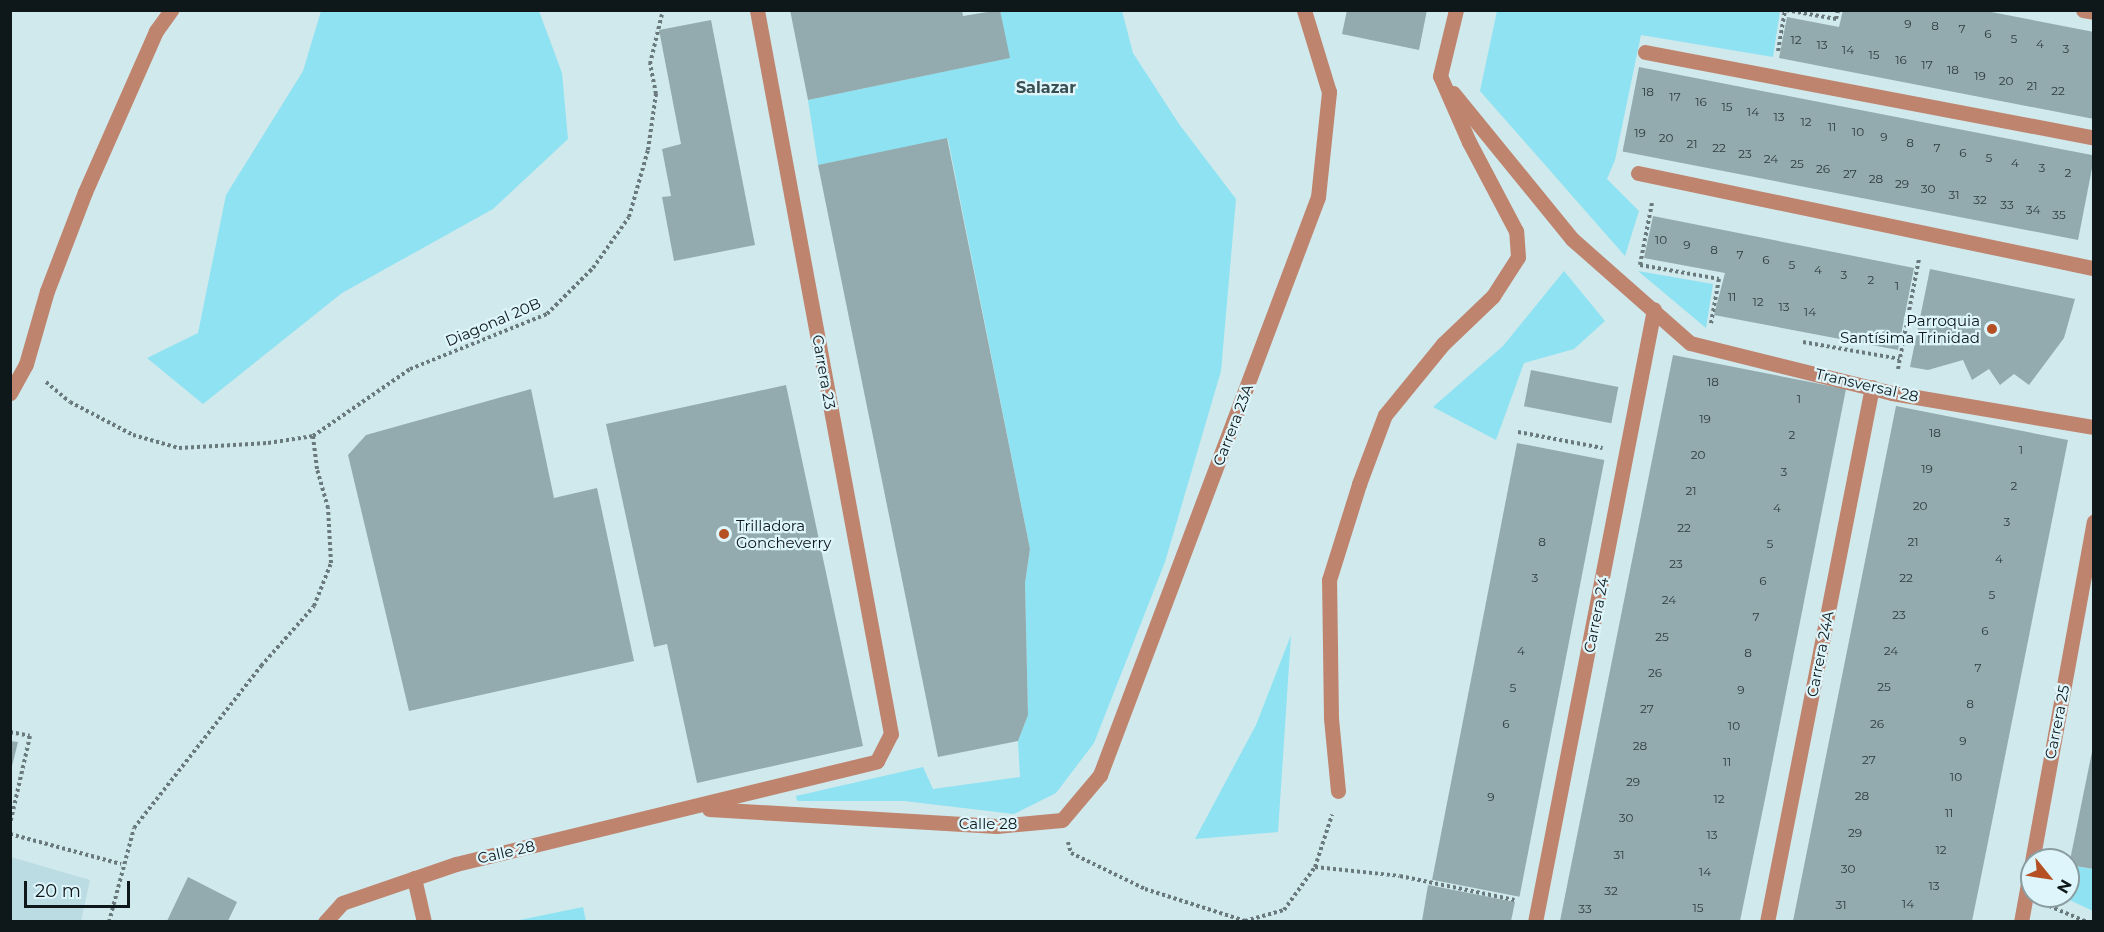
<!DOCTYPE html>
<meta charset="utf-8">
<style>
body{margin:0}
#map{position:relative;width:2104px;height:932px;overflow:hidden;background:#d0e9ed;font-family:Montserrat,sans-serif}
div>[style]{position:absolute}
.built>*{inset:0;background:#bbdce2}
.green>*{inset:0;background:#8ee2f1}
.building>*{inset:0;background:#93abaf;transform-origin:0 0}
.path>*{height:4px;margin-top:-2px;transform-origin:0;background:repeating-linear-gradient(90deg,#69797c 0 3px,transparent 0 6px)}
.minor>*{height:15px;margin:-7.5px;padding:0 7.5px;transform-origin:7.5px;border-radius:7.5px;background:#bf846e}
.dots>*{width:16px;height:16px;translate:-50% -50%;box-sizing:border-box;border:3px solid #def6fb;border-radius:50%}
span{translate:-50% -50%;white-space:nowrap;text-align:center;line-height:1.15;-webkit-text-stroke:4.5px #def6fb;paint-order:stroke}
.number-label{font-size:12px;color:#2f3c3e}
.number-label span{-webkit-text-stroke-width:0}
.poi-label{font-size:15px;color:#0e1719}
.right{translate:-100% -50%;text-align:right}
.left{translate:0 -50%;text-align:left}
.street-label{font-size:15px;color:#0e1719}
.neighbourhood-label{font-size:16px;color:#394e51;font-weight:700}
.frame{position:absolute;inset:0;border:12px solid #0e1719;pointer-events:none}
.north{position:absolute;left:2020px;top:848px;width:60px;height:60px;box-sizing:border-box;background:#def6fb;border:2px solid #8b9da1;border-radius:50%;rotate:120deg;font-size:16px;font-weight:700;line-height:24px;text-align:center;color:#0e1719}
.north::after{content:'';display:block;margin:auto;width:21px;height:27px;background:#b54f24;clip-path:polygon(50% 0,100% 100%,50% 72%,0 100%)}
.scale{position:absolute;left:24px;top:881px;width:106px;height:27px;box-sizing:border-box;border:3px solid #0e1719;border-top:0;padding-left:8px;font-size:18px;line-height:21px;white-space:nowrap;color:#0e1719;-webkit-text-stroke:4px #def6fb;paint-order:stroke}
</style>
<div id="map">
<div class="built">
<div style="clip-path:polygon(11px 857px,90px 880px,81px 921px,11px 921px)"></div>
</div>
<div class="green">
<div style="clip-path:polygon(321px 11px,539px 11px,562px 73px,568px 139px,493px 209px,342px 293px,203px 404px,147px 358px,198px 333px,226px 195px,303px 71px)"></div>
<div style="clip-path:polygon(1000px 11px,1122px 11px,1133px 53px,1179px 124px,1236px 199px,1221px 371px,1165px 562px,1094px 743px,1056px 793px,1014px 814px,904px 801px,797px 801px,796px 796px,923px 767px,933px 789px,1020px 777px,1018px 741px,1028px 715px,1025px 583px,1030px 549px,948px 139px,818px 165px,808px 100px,1009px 58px)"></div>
<div style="clip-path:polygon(1497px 11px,1780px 11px,1773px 57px,1641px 35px,1615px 160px,1607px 179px,1639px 211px,1625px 256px,1480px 91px)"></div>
<div style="clip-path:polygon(1564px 271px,1605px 321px,1574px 349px,1524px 363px,1496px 440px,1433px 407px,1503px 346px)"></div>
<div style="clip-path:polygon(1638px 271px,1713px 284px,1706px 328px)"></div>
<div style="clip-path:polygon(1291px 635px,1278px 832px,1195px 839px,1256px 725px)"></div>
<div style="clip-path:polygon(2069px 865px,2093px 869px,2093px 911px,2061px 896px,2068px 896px)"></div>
<div style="clip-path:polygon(583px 907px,586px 921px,515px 921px)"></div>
</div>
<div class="building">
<div style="clip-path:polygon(790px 10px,962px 10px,963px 16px,1000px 10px,1010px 58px,808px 100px)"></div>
<div style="clip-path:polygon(1347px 10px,1427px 10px,1419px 50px,1342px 34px)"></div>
<div style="clip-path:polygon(1843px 10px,1981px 10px,2094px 32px,2094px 119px,1779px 58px,1787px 17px,1839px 27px)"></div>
<div style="clip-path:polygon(711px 20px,755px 245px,674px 261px,662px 197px,671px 196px,662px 149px,681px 144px,659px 30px)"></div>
<div style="left:1639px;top:67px;width:464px;height:86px;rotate:11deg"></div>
<div style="clip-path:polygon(947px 138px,1030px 549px,1025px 583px,1028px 715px,1018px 741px,938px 757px,818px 165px)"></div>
<div style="clip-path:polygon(1653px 216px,1914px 268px,1898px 350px,1714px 315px,1725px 273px,1644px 258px)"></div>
<div style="clip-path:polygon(1930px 269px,2075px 299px,2064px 338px,2029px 385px,2014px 374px,2000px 385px,1989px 369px,1972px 380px,1963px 360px,1928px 370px,1910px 367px)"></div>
<div style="clip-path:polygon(1673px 355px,1846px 389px,1767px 789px,1740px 921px,1560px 921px)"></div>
<div style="left:1531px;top:370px;width:89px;height:37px;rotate:11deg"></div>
<div style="clip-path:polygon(786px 385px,863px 746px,697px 783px,667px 644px,654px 647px,606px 424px)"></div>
<div style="clip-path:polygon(531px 389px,554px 498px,597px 488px,634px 661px,409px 711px,348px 455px,366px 435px)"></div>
<div style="clip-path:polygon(1896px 406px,2068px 440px,1981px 877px,1972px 921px,1793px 921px)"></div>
<div style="left:1517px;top:443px;width:89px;height:445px;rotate:11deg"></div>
<div style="clip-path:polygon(10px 741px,18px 742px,11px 770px,10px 770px)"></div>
<div style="clip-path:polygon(2094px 742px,2094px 869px,2069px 865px)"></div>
<div style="clip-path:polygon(188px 877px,237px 902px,228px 921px,167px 921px)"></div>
<div style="clip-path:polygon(1428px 885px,1515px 902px,1511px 921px,1422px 921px)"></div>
</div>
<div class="path">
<div style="left:1786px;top:10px;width:51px;rotate:10.2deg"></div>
<div style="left:1836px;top:19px;width:9px;rotate:-77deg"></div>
<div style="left:1778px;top:51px;width:42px;rotate:-80.3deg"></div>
<div style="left:1652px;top:203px;width:63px;rotate:101deg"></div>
<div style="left:1640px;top:265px;width:80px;rotate:10deg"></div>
<div style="left:1719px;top:279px;width:45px;rotate:100.3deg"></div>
<div style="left:1803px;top:342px;width:98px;rotate:9.9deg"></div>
<div style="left:1898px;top:369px;width:112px;rotate:-79.2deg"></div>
<div style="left:46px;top:382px;width:31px;rotate:40deg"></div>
<div style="left:70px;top:402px;width:71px;rotate:27.6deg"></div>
<div style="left:133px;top:435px;width:48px;rotate:15.8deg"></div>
<div style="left:179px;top:448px;width:89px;rotate:-3.2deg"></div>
<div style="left:268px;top:443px;width:46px;rotate:-8.8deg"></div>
<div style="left:313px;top:436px;width:118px;rotate:-34.6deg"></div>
<div style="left:410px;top:369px;width:148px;rotate:-21.9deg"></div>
<div style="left:547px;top:314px;width:65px;rotate:-45deg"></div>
<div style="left:593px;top:268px;width:62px;rotate:-54.8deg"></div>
<div style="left:629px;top:217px;width:70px;rotate:-74.2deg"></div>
<div style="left:648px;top:150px;width:57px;rotate:-81.9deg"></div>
<div style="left:656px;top:94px;width:31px;rotate:-101deg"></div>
<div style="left:650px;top:64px;width:56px;rotate:-76.5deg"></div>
<div style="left:1518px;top:432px;width:86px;rotate:10.7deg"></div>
<div style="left:10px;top:732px;width:20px;rotate:11deg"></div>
<div style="left:30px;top:736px;width:90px;rotate:102.8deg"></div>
<div style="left:10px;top:834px;width:115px;rotate:15.1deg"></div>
<div style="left:1068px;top:842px;width:11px;rotate:75deg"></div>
<div style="left:1071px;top:853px;width:82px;rotate:25.9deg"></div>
<div style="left:1145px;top:889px;width:105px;rotate:17.7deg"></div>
<div style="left:1245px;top:921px;width:41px;rotate:-15.8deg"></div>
<div style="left:1284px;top:910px;width:53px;rotate:-54.2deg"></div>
<div style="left:1315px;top:867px;width:55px;rotate:-71.9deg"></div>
<div style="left:1315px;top:867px;width:85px;rotate:6deg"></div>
<div style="left:1400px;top:876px;width:117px;rotate:11.8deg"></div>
<div style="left:2049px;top:906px;width:41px;rotate:22.8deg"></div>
<div style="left:109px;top:922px;width:97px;rotate:-75.1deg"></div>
<div style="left:134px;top:828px;width:206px;rotate:-51.9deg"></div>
<div style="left:261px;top:666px;width:80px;rotate:-48.5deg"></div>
<div style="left:314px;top:606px;width:46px;rotate:-68.4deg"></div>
<div style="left:331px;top:563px;width:55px;rotate:-93.1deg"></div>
<div style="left:328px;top:508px;width:41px;rotate:-105.8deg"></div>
<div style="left:317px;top:469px;width:33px;rotate:-97deg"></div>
</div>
<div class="minor">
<div style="left:2083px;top:10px;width:11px;rotate:10deg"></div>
<div style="left:1645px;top:52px;width:457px;rotate:10.8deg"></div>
<div style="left:1453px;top:93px;width:188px;rotate:50.8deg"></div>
<div style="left:1572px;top:239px;width:157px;rotate:41.4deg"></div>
<div style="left:1690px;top:343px;width:208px;rotate:13.9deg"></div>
<div style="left:1892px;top:393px;width:205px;rotate:9.6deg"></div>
<div style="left:1638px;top:173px;width:466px;rotate:11.8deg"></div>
<div style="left:10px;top:393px;width:33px;rotate:-61deg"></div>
<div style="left:26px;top:364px;width:76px;rotate:-74deg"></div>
<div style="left:47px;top:291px;width:106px;rotate:-69deg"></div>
<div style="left:85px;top:192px;width:176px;rotate:-66.2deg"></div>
<div style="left:156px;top:31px;width:26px;rotate:-54deg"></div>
<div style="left:1338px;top:791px;width:73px;rotate:-95.5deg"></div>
<div style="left:1331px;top:718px;width:138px;rotate:-90.8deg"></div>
<div style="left:1329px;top:580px;width:101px;rotate:-72.6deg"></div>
<div style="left:1359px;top:484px;width:74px;rotate:-69.4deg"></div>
<div style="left:1385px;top:415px;width:92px;rotate:-50.8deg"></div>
<div style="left:1443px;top:344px;width:69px;rotate:-43.8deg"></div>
<div style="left:1493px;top:296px;width:46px;rotate:-57.3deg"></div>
<div style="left:1518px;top:257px;width:26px;rotate:-94deg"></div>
<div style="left:1516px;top:231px;width:101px;rotate:-117.8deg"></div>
<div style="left:1469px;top:142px;width:72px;rotate:-113.7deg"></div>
<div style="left:1440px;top:76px;width:68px;rotate:-76.4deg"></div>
<div style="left:709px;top:809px;width:288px;rotate:3.4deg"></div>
<div style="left:996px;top:826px;width:66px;rotate:-5.2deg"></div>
<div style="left:1062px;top:820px;width:59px;rotate:-49.8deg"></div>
<div style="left:1100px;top:775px;width:618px;rotate:-69.34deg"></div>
<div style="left:1318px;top:197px;width:106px;rotate:-84deg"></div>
<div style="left:1329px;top:92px;width:86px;rotate:-107deg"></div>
<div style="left:414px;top:878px;width:45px;rotate:77.2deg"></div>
<div style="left:325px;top:922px;width:25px;rotate:-48deg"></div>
<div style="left:342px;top:903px;width:120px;rotate:-18.9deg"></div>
<div style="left:456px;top:864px;width:433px;rotate:-13.7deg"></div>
<div style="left:877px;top:761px;width:30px;rotate:-63deg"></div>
<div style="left:891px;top:734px;width:736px;rotate:-100.49deg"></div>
<div style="left:1535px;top:922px;width:624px;rotate:-79.01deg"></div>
<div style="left:1767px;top:922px;width:545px;rotate:-78.9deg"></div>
<div style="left:2021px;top:922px;width:407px;rotate:-79.7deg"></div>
</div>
<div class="dots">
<div style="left:1992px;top:329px;background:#b54f24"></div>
<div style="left:724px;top:534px;background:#b54f24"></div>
</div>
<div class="number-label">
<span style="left:1908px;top:24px">9</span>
<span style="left:1935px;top:26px">8</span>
<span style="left:1962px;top:29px">7</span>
<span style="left:1988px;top:34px">6</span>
<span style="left:2014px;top:39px">5</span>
<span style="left:1796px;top:40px">12</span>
<span style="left:2040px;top:44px">4</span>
<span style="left:1822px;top:45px">13</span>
<span style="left:2066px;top:49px">3</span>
<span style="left:1848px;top:50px">14</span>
<span style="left:1874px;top:55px">15</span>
<span style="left:1901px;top:60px">16</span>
<span style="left:1927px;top:65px">17</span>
<span style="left:1953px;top:70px">18</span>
<span style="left:1980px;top:76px">19</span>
<span style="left:2006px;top:81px">20</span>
<span style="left:2032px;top:86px">21</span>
<span style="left:2058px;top:91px">22</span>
<span style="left:1648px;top:92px">18</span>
<span style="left:1675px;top:97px">17</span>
<span style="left:1701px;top:102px">16</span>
<span style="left:1727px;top:107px">15</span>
<span style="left:1753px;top:112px">14</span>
<span style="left:1779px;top:117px">13</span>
<span style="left:1806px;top:122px">12</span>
<span style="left:1832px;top:127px">11</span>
<span style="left:1858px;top:132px">10</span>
<span style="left:1640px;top:133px">19</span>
<span style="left:1884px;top:137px">9</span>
<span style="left:1666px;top:138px">20</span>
<span style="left:1910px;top:143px">8</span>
<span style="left:1692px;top:144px">21</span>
<span style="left:1719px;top:148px">22</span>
<span style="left:1937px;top:148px">7</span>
<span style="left:1963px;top:153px">6</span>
<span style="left:1745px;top:154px">23</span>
<span style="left:1989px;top:158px">5</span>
<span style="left:1771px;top:159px">24</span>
<span style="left:2015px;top:163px">4</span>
<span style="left:1797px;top:164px">25</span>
<span style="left:2042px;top:168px">3</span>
<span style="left:1823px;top:169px">26</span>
<span style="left:2068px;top:173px">2</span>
<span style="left:1850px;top:174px">27</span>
<span style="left:1876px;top:179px">28</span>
<span style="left:1902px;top:184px">29</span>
<span style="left:1928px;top:189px">30</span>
<span style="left:1954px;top:195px">31</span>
<span style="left:1980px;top:200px">32</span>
<span style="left:2007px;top:205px">33</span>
<span style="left:2033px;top:210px">34</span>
<span style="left:2059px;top:215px">35</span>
<span style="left:1661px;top:240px">10</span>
<span style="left:1687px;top:245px">9</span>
<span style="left:1714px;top:250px">8</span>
<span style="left:1740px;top:255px">7</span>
<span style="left:1766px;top:260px">6</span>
<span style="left:1792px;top:265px">5</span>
<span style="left:1818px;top:270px">4</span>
<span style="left:1844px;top:275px">3</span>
<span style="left:1871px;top:280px">2</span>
<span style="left:1897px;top:286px">1</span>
<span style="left:1732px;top:297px">11</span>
<span style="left:1758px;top:302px">12</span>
<span style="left:1784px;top:307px">13</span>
<span style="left:1810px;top:312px">14</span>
<span style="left:1713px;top:382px">18</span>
<span style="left:1799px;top:399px">1</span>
<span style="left:1705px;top:419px">19</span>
<span style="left:1935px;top:433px">18</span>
<span style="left:1792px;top:435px">2</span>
<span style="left:2021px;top:450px">1</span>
<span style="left:1698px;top:455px">20</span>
<span style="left:1927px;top:469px">19</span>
<span style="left:1784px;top:472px">3</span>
<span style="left:2014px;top:486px">2</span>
<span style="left:1691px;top:491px">21</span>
<span style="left:1920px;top:506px">20</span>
<span style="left:1777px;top:508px">4</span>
<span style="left:2007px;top:522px">3</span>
<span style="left:1684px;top:528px">22</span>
<span style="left:1542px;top:542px">8</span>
<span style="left:1913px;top:542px">21</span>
<span style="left:1770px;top:544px">5</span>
<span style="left:1999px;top:559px">4</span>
<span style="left:1676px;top:564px">23</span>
<span style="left:1535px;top:578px">3</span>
<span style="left:1906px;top:578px">22</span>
<span style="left:1763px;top:581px">6</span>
<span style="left:1992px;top:595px">5</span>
<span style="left:1669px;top:600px">24</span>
<span style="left:1899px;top:615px">23</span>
<span style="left:1756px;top:617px">7</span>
<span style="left:1985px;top:631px">6</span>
<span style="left:1662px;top:637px">25</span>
<span style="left:1521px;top:651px">4</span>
<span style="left:1891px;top:651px">24</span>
<span style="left:1748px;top:653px">8</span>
<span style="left:1978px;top:668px">7</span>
<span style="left:1655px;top:673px">26</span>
<span style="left:1884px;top:687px">25</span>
<span style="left:1513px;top:688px">5</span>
<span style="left:1741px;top:690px">9</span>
<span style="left:1970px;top:704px">8</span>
<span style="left:1647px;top:709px">27</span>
<span style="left:1506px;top:724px">6</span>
<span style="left:1877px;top:724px">26</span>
<span style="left:1734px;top:726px">10</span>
<span style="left:1963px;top:741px">9</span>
<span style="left:1640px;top:746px">28</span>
<span style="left:1869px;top:760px">27</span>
<span style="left:1727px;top:762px">11</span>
<span style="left:1956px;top:777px">10</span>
<span style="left:1633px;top:782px">29</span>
<span style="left:1862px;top:796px">28</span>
<span style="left:1491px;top:797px">9</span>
<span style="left:1719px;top:799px">12</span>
<span style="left:1949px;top:813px">11</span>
<span style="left:1626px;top:818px">30</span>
<span style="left:1855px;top:833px">29</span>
<span style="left:1712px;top:835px">13</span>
<span style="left:1941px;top:850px">12</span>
<span style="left:1619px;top:855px">31</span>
<span style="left:1848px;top:869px">30</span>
<span style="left:1705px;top:872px">14</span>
<span style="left:1934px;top:886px">13</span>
<span style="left:1611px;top:891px">32</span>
<span style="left:1908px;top:904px">14</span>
<span style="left:1841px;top:905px">31</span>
<span style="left:1698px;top:908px">15</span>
<span style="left:1585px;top:909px">33</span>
</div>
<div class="poi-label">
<span class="right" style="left:1980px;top:329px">Parroquia<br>Santísima Trinidad</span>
<span class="left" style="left:736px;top:534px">Trilladora<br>Goncheverry</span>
</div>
<div class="street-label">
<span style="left:493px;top:322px;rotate:-23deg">Diagonal 20B</span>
<span style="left:824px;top:372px;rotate:80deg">Carrera 23</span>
<span style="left:1867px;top:385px;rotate:13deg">Transversal 28</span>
<span style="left:1233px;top:425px;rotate:-69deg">Carrera 23A</span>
<span style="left:1596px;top:615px;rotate:-79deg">Carrera 24</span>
<span style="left:1820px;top:654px;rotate:-79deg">Carrera 24A</span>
<span style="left:2057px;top:722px;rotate:-79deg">Carrera 25</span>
<span style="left:988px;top:824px">Calle 28</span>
<span style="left:506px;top:852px;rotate:-13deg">Calle 28</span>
</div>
<div class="neighbourhood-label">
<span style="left:1046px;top:88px">Salazar</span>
</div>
<div class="frame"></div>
<div class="north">N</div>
<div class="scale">20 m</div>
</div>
